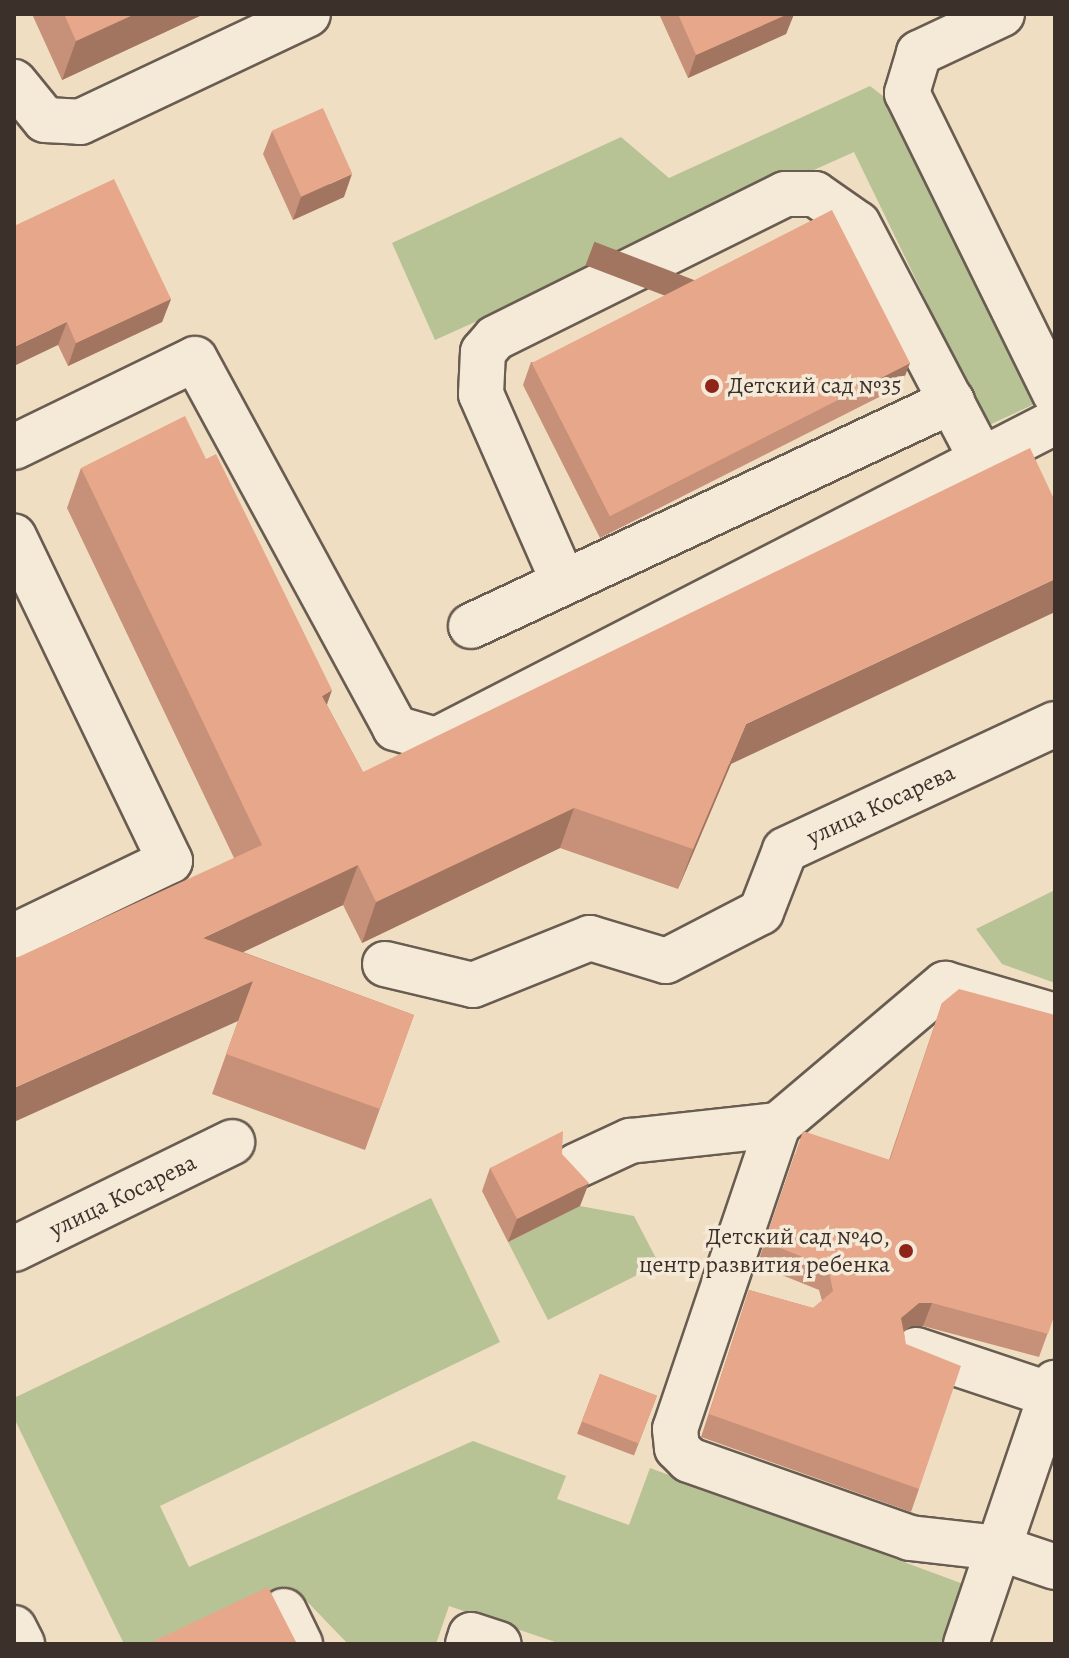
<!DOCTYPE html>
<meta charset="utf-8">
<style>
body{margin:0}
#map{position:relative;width:1069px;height:1658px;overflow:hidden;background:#f0dec3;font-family:Alegreya,serif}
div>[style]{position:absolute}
.green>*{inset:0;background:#b7c295}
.roads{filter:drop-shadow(2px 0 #695c51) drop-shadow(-2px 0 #695c51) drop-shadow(0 2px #695c51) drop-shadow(0 -2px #695c51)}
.minor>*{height:44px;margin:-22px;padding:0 22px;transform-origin:22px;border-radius:22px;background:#f5ead8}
.wall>*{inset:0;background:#c79078;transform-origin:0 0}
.shaded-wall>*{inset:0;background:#a27561;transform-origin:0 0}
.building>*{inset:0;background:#e7a78b;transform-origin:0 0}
.dots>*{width:22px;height:22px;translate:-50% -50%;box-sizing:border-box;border:4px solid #f5ead8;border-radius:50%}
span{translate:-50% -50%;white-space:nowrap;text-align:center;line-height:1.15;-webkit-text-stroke:7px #f5ead8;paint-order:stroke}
.poi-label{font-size:24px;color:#3c302b}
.left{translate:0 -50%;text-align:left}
.right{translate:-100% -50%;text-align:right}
.street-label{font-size:24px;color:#3c302b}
.frame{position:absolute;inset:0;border:16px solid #3c302b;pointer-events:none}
</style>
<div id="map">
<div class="green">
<div style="clip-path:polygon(870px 86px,906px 114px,1041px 401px,987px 426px,854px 152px,435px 340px,392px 243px,621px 137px,669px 178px)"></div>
<div style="clip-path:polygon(1055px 890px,1055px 983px,1002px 964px,976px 929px)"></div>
<div style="clip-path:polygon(431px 1198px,500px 1342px,160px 1506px,189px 1567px,473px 1441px,566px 1476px,557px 1499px,629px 1525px,650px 1468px,966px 1585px,945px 1644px,561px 1644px,449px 1606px,436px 1644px,348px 1644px,297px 1591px,188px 1644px,124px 1644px,14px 1418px,14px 1398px)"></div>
<div style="clip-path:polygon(580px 1206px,634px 1216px,659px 1264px,548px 1320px,508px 1242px)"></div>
</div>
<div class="roads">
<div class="minor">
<div style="left:1002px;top:14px;width:92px;rotate:154.8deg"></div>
<div style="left:919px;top:53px;width:42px;rotate:106.7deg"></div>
<div style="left:907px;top:93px;width:335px;rotate:63.8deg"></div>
<div style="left:14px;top:82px;width:49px;rotate:50.8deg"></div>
<div style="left:45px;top:120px;width:35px;rotate:3deg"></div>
<div style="left:80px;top:122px;width:252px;rotate:-25.3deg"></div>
<div style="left:14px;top:447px;width:201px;rotate:-25.9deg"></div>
<div style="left:195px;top:359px;width:420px;rotate:61.5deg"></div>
<div style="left:395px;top:728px;width:43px;rotate:16.3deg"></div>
<div style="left:436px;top:740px;width:696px;rotate:-27.19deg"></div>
<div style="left:563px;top:581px;width:204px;rotate:-113.7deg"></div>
<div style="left:481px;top:394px;width:42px;rotate:-87.3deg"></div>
<div style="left:483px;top:352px;width:18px;rotate:-49deg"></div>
<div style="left:495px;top:338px;width:324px;rotate:-26.4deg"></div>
<div style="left:785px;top:194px;width:30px"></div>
<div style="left:815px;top:194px;width:52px;rotate:34.9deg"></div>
<div style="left:858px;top:224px;width:264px;rotate:62.3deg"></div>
<div style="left:471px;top:626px;width:531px;rotate:-25.07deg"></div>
<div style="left:14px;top:936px;width:173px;rotate:-25.7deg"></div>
<div style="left:170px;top:861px;width:360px;rotate:-115.7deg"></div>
<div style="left:385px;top:964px;width:90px;rotate:13.4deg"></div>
<div style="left:473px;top:985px;width:126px;rotate:-21.9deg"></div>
<div style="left:590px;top:938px;width:79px;rotate:16.8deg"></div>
<div style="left:666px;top:961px;width:107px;rotate:-27.3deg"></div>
<div style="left:761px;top:912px;width:66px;rotate:-68.8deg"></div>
<div style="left:785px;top:850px;width:298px;rotate:-25deg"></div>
<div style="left:778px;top:1125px;width:321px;rotate:108.7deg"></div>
<div style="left:675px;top:1429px;width:19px;rotate:84deg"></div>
<div style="left:677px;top:1448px;width:17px;rotate:45deg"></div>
<div style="left:689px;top:1460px;width:234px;rotate:19.4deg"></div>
<div style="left:910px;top:1538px;width:90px;rotate:6.4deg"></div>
<div style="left:999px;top:1548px;width:59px;rotate:18.7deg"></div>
<div style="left:576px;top:1166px;width:60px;rotate:-24.8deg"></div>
<div style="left:630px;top:1141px;width:149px;rotate:-6.2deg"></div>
<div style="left:778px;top:1125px;width:219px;rotate:-40.2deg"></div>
<div style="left:945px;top:984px;width:115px;rotate:16.2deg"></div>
<div style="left:14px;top:1249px;width:243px;rotate:-26.1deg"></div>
<div style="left:916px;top:1350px;width:142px;rotate:18.4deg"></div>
<div style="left:284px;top:1611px;width:37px;rotate:64deg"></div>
<div style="left:14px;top:1628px;width:18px;rotate:63deg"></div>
<div style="left:468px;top:1644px;width:9px;rotate:-72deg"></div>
<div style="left:471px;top:1635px;width:29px;rotate:18deg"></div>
<div style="left:966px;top:1644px;width:276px;rotate:-71.2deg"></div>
</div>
</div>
<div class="wall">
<div style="clip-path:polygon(32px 14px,204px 14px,62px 80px)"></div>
<div style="clip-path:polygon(659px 14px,794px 14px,786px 34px,688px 78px)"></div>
<div style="clip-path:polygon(272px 131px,344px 197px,293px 220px,263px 154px)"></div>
<div style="clip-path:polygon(14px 226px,171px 299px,162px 322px,68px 366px,58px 345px)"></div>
<div style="clip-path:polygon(531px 362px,901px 386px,600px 538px,523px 385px)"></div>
<div style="clip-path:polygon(81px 468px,327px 705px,363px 772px,731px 764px,678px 889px,560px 848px,362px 943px,343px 905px,243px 952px,414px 1015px,365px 1150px,212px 1094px,238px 1021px,234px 858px,67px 508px)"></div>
<div style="clip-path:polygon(942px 1003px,1055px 1313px,1039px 1357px,923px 1326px,910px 1326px,904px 1332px,919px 1489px,911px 1512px,701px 1437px,749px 1290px,813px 1308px,822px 1301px,819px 1290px,757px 1265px,795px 1154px,889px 1160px)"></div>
<div style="clip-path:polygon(562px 1154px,580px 1206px,508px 1242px,482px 1191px,490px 1168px)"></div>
<div style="left:600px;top:1374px;width:61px;height:64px;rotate:21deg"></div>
</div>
<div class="shaded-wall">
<div style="clip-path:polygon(135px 14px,204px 14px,62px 80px,76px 41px)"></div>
<div style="clip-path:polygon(788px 14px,794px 14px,786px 34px,688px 78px,696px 55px)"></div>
<div style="clip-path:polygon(352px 174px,344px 197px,293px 220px,301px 197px)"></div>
<div style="clip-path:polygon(171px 299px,162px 322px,68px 366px,76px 343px)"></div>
<div style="clip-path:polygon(67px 322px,58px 345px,14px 366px,14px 347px)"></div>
<div style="left:910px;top:363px;width:25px;height:338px;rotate:111deg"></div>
<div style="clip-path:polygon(1055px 579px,1055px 612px,731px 764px,678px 889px,693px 849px,746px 724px)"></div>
<div style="clip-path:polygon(332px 690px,318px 730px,322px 696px)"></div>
<div style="clip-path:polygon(574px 808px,560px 848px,362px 943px,376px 902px)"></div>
<div style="clip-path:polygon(358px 865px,343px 905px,188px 978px,203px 938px)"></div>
<div style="clip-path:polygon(253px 981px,238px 1021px,14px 1122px,14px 1088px)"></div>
<div style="clip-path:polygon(589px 1183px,580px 1206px,508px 1242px,517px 1219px)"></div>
<div style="clip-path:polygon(919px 1303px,932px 1303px,923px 1326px,910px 1326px,893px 1341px,901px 1318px)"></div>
</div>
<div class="building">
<div style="clip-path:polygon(64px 14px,135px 14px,76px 41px)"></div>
<div style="clip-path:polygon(678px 14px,788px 14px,696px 55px)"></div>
<div style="left:323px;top:108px;width:72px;height:56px;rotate:66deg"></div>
<div style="clip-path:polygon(114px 179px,171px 299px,76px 343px,67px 322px,14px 347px,14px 226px)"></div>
<div style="left:832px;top:210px;width:172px;height:337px;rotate:63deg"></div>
<div style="clip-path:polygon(185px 416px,206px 459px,216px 454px,332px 690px,322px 696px,363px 772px,1030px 448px,1055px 501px,1055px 579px,746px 724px,693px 849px,574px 808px,376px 902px,358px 865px,203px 938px,414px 1015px,380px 1109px,226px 1054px,253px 981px,14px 1088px,14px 959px,262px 845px,81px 468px)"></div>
<div style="clip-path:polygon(959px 989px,1055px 1015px,1055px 1313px,1048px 1334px,932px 1303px,919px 1303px,901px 1318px,906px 1344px,961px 1366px,919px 1489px,709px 1414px,749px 1290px,813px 1308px,833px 1291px,828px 1267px,765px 1242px,803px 1131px,890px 1160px,942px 1003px)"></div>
<div style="clip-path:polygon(563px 1131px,562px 1154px,589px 1183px,517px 1219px,490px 1168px)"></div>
<div style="left:600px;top:1374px;width:61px;height:51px;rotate:21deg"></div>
<div style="clip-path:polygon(268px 1587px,297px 1644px,153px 1644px,152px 1642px)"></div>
<div style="left:494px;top:1643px;width:23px;height:1px"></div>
</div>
<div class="dots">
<div style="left:712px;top:386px;background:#8f2418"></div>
<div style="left:906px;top:1251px;background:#8f2418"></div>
</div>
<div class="poi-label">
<span class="left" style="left:728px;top:386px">Детский сад №35</span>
<span class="right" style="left:890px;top:1251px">Детский сад №40,<br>центр развития ребенка</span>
</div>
<div class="street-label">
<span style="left:881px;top:805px;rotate:-25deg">улица Косарева</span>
<span style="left:123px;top:1196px;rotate:-26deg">улица Косарева</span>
</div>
<div class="frame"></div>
</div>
